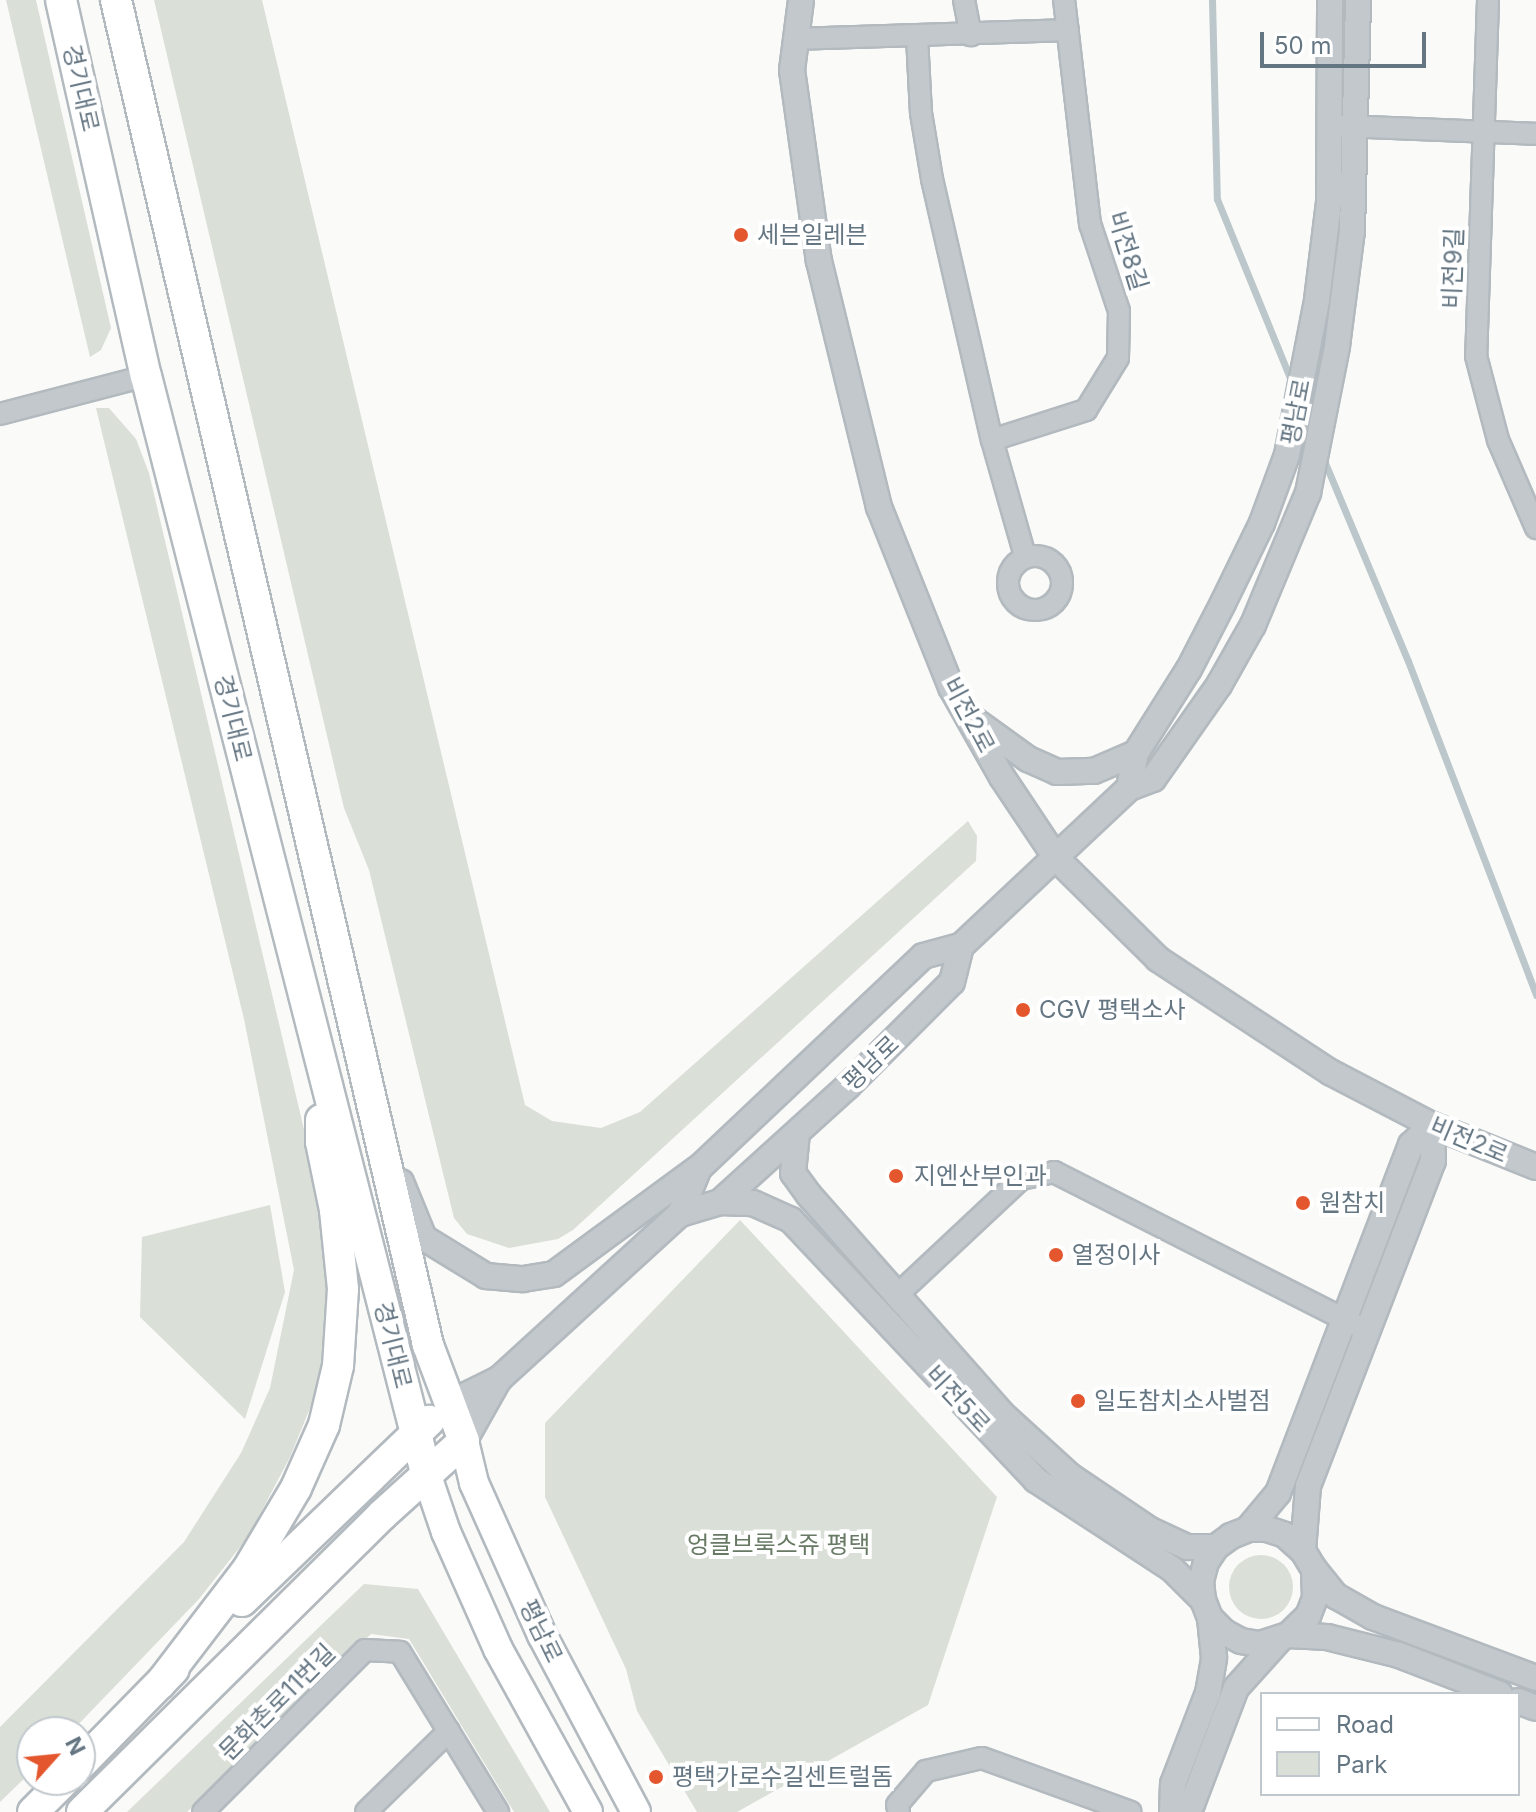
<!DOCTYPE html>
<meta charset="utf-8">
<style>
body{margin:0}
#map{position:relative;width:1536px;height:1812px;overflow:hidden;background:#fafaf8;font-family:Inter,"Noto Sans KR",sans-serif}
div>[style]{position:absolute}
.green>*{inset:0;background:#dadfd7}
.round{border-radius:50%}
.stream>*{height:7px;margin:-3.5px;padding:0 3.5px;transform-origin:3.5px;border-radius:3.5px;background:#bbc7cb}
.roads{filter:drop-shadow(2px 0 #b3babf) drop-shadow(-2px 0 #b3babf) drop-shadow(0 2px #b3babf) drop-shadow(0 -2px #b3babf)}
.minor>*{height:20px;margin:-10px;padding:0 10px;transform-origin:10px;border-radius:10px;background:#c3c8cc}
.minor>.ring{margin:-10px;padding:0;box-sizing:content-box;background:none;border:20px solid #c3c8cc;border-radius:50%}
.tertiary>*{height:24px;margin:-12px;padding:0 12px;transform-origin:12px;border-radius:12px;background:#c3c8cc}
.secondary>*{height:28px;margin:-14px;padding:0 14px;transform-origin:14px;border-radius:14px;background:#fff}
.primary>*{height:30px;margin:-15px;padding:0 15px;transform-origin:15px;border-radius:15px;background:#fff}
.dots>*{width:22px;height:22px;translate:-50% -50%;box-sizing:border-box;border:4px solid #fff;border-radius:50%}
span{translate:-50% -50%;white-space:nowrap;text-align:center;line-height:1.15;-webkit-text-stroke:8px #fff;paint-order:stroke}
.street-label{font-size:24px;color:#657683}
.poi-label{font-size:24px;color:#657683}
.left{translate:0 -50%;text-align:left}
.park-label{font-size:24px;color:#687a64}
.legend{position:absolute;left:1260px;top:1692px;width:260px;height:104px;box-sizing:border-box;background:#fff;border:2px solid #c1c8cd;margin:0;padding:10px 14px;list-style:none;font-size:24px;color:#657683}
.legend li{display:flex;align-items:center;gap:16px;height:40px}
.legend b{width:40px;border:2px solid #c1c8cd}
.north{position:absolute;left:16px;top:1716px;width:80px;height:80px;box-sizing:border-box;background:#fff;border:2px solid #c1c8cd;border-radius:50%;rotate:63deg;font-size:22px;font-weight:700;line-height:32px;text-align:center;color:#657683}
.north::after{content:'';display:block;margin:auto;width:28px;height:36px;background:#e4572e;clip-path:polygon(50% 0,100% 100%,50% 72%,0 100%)}
.scale{position:absolute;left:1260px;top:32px;width:166px;height:36px;box-sizing:border-box;border:4px solid #657683;border-top:0;padding-left:10px;font-size:24px;line-height:28px;white-space:nowrap;color:#657683;-webkit-text-stroke:6px #fff;paint-order:stroke}
</style>
<div id="map">
<div class="green">
<div style="clip-path:polygon(6px 0,36px 0,111px 328px,101px 350px,90px 357px)"></div>
<div style="clip-path:polygon(154px 0,262px 0,525px 1105px,552px 1121px,601px 1128px,640px 1112px,968px 821px,977px 836px,976px 861px,573px 1230px,558px 1239px,509px 1248px,467px 1234px,454px 1218px,369px 870px,344px 808px)"></div>
<div style="clip-path:polygon(96px 408px,109px 408px,136px 439px,149px 473px,323px 1210px,330px 1320px,317px 1391px,290px 1457px,248px 1537px,199px 1599px,71px 1732px,32px 1732px,32px 1771px,0 1802px,0 1727px,184px 1542px,241px 1453px,270px 1388px,294px 1270px,244px 1019px)"></div>
<div style="clip-path:polygon(270px 1205px,285px 1292px,245px 1419px,140px 1317px,142px 1237px)"></div>
<div style="clip-path:polygon(740px 1220px,997px 1497px,928px 1705px,737px 1812px,697px 1812px,637px 1711px,626px 1669px,545px 1497px,545px 1423px)"></div>
<div class="round" style="left:1229px;top:1555px;width:64px;height:64px"></div>
<div style="clip-path:polygon(364px 1584px,418px 1589px,550px 1812px,514px 1812px,409px 1639px,371px 1634px,187px 1812px,127px 1812px)"></div>
</div>
<div class="stream">
<div style="left:1212px;top:0;width:199px;rotate:88.6deg"></div>
<div style="left:1217px;top:199px;width:199px;rotate:67.8deg"></div>
<div style="left:1323px;top:458px;width:220px;rotate:67.3deg"></div>
<div style="left:1408px;top:661px;width:358px;rotate:69deg"></div>
</div>
<div class="roads">
<div class="minor">
<div style="left:964px;top:0;width:36px;rotate:79deg"></div>
<div style="left:1488px;top:0;width:356px;rotate:91.9deg"></div>
<div style="left:1476px;top:356px;width:87px;rotate:75.3deg"></div>
<div style="left:1498px;top:440px;width:96px;rotate:66.6deg"></div>
<div style="left:917px;top:37px;width:76px;rotate:87deg"></div>
<div style="left:921px;top:113px;width:67px;rotate:80.5deg"></div>
<div style="left:932px;top:179px;width:268px;rotate:77.1deg"></div>
<div style="left:992px;top:440px;width:121px;rotate:74.1deg"></div>
<div style="left:796px;top:39px;width:272px;rotate:-1.9deg"></div>
<div style="left:1340px;top:126px;width:196px;rotate:2.3deg"></div>
<div style="left:0;top:414px;width:151px;rotate:-14.6deg"></div>
<div style="left:992px;top:440px;width:99px;rotate:-17.7deg"></div>
<div style="left:1086px;top:410px;width:61px;rotate:-58.4deg"></div>
<div style="left:1118px;top:358px;width:47px;rotate:-88.8deg"></div>
<div style="left:1119px;top:311px;width:92px;rotate:-108.4deg"></div>
<div style="left:1090px;top:224px;width:226px;rotate:-96.6deg"></div>
<div class="ring" style="left:1008px;top:556px;width:34px;height:34px"></div>
<div style="left:896px;top:1296px;width:171px;rotate:-43.1deg"></div>
<div style="left:1021px;top:1179px;width:34px;rotate:-12deg"></div>
<div style="left:1054px;top:1172px;width:352px;rotate:26.9deg"></div>
<div style="left:203px;top:1812px;width:229px;rotate:-45deg"></div>
<div style="left:365px;top:1650px;width:35px;rotate:3deg"></div>
<div style="left:400px;top:1652px;width:188px;rotate:58.5deg"></div>
<div style="left:366px;top:1812px;width:116px;rotate:-44.3deg"></div>
<div style="left:899px;top:1812px;width:7px;rotate:-106deg"></div>
<div style="left:897px;top:1805px;width:45px;rotate:-49.5deg"></div>
<div style="left:926px;top:1771px;width:57px;rotate:-13.1deg"></div>
<div style="left:982px;top:1758px;width:158px;rotate:19.9deg"></div>
</div>
<div class="tertiary">
<div style="left:801px;top:0;width:71px;rotate:97.3deg"></div>
<div style="left:792px;top:70px;width:193px;rotate:82deg"></div>
<div style="left:819px;top:261px;width:253px;rotate:76.3deg"></div>
<div style="left:879px;top:507px;width:194px;rotate:68.2deg"></div>
<div style="left:951px;top:687px;width:103px;rotate:60.5deg"></div>
<div style="left:1002px;top:777px;width:97px;rotate:56.3deg"></div>
<div style="left:1056px;top:858px;width:144px;rotate:44.7deg"></div>
<div style="left:1158px;top:959px;width:206px;rotate:33.3deg"></div>
<div style="left:1330px;top:1072px;width:115px;rotate:27.5deg"></div>
<div style="left:1432px;top:1125px;width:112px;rotate:22deg"></div>
<div style="left:974px;top:720px;width:67px;rotate:35.8deg"></div>
<div style="left:1028px;top:759px;width:32px;rotate:24deg"></div>
<div style="left:1057px;top:772px;width:37px;rotate:-2deg"></div>
<div style="left:1094px;top:771px;width:46px;rotate:-23.2deg"></div>
<div style="left:1129px;top:788px;width:36px;rotate:-79deg"></div>
<div style="left:1136px;top:753px;width:99px;rotate:-57.8deg"></div>
<div style="left:1189px;top:669px;width:74px;rotate:-62.7deg"></div>
<div style="left:1223px;top:603px;width:89px;rotate:-64deg"></div>
<div style="left:1262px;top:523px;width:72px;rotate:-69.8deg"></div>
<div style="left:1287px;top:455px;width:158px;rotate:-79deg"></div>
<div style="left:1317px;top:300px;width:99px;rotate:-83deg"></div>
<div style="left:1329px;top:202px;width:202px;rotate:-89.7deg"></div>
<div style="left:797px;top:1133px;width:40px;rotate:95.7deg"></div>
<div style="left:793px;top:1173px;width:27px;rotate:54deg"></div>
<div style="left:809px;top:1195px;width:289px;rotate:48.6deg"></div>
<div style="left:1000px;top:1412px;width:95px;rotate:42.4deg"></div>
<div style="left:1070px;top:1476px;width:97px;rotate:34deg"></div>
<div style="left:1150px;top:1530px;width:41px;rotate:24.7deg"></div>
<div style="left:1187px;top:1547px;width:29px"></div>
<div style="left:401px;top:1182px;width:61px;rotate:67.7deg"></div>
<div style="left:424px;top:1238px;width:73px;rotate:31.5deg"></div>
<div style="left:486px;top:1276px;width:37px;rotate:5deg"></div>
<div style="left:523px;top:1279px;width:31px;rotate:-9deg"></div>
<div style="left:554px;top:1274px;width:177px;rotate:-36.3deg"></div>
<div style="left:720px;top:1202px;width:33px;rotate:2deg"></div>
<div style="left:753px;top:1203px;width:42px;rotate:24.1deg"></div>
<div style="left:791px;top:1220px;width:357px;rotate:46.7deg"></div>
<div style="left:1036px;top:1480px;width:163px;rotate:33.2deg"></div>
<div style="left:1172px;top:1569px;width:44px;rotate:45deg"></div>
<div style="left:680px;top:1214px;width:42px;rotate:-16.7deg"></div>
<div style="left:720px;top:1202px;width:171px;rotate:-42.2deg"></div>
<div style="left:847px;top:1087px;width:148px;rotate:-45deg"></div>
<div style="left:952px;top:982px;width:37px;rotate:-76deg"></div>
<div style="left:448px;top:1404px;width:57px;rotate:-26.1deg"></div>
<div style="left:499px;top:1379px;width:245px;rotate:-42.4deg"></div>
<div style="left:680px;top:1214px;width:50px;rotate:-67.6deg"></div>
<div style="left:699px;top:1168px;width:308px;rotate:-43.4deg"></div>
<div style="left:923px;top:956px;width:39px;rotate:-15deg"></div>
<div style="left:961px;top:946px;width:231px;rotate:-43.2deg"></div>
<div style="left:1129px;top:788px;width:26px;rotate:-21deg"></div>
<div style="left:1153px;top:779px;width:115px;rotate:-54.9deg"></div>
<div style="left:1219px;top:685px;width:69px;rotate:-60.5deg"></div>
<div style="left:1253px;top:625px;width:143px;rotate:-67.4deg"></div>
<div style="left:1308px;top:493px;width:150px;rotate:-78.8deg"></div>
<div style="left:1337px;top:346px;width:116px;rotate:-82.6deg"></div>
<div style="left:1352px;top:231px;width:231px;rotate:-88.5deg"></div>
<div style="left:464px;top:1441px;width:71px;rotate:-60.6deg"></div>
<div style="left:1248px;top:1529px;width:19px"></div>
<div style="left:1267px;top:1529px;width:19px;rotate:18deg"></div>
<div style="left:1285px;top:1535px;width:24px;rotate:42deg"></div>
<div style="left:1303px;top:1551px;width:21px;rotate:59deg"></div>
<div style="left:1314px;top:1569px;width:29px;rotate:88deg"></div>
<div style="left:1315px;top:1598px;width:19px;rotate:111deg"></div>
<div style="left:1308px;top:1616px;width:28px;rotate:136deg"></div>
<div style="left:1288px;top:1635px;width:29px;rotate:162deg"></div>
<div style="left:1260px;top:1644px;width:19px;rotate:-171deg"></div>
<div style="left:1241px;top:1641px;width:19px;rotate:-152deg"></div>
<div style="left:1224px;top:1632px;width:20px;rotate:-135deg"></div>
<div style="left:1210px;top:1618px;width:19px;rotate:-111deg"></div>
<div style="left:1203px;top:1600px;width:19px;rotate:-96deg"></div>
<div style="left:1201px;top:1581px;width:20px;rotate:-75deg"></div>
<div style="left:1206px;top:1562px;width:18px;rotate:-56deg"></div>
<div style="left:1216px;top:1547px;width:19px;rotate:-36deg"></div>
<div style="left:1231px;top:1536px;width:18px;rotate:-22deg"></div>
<div style="left:1248px;top:1529px;width:47px;rotate:-50.2deg"></div>
<div style="left:1278px;top:1493px;width:373px;rotate:-69.1deg"></div>
<div style="left:1411px;top:1145px;width:29px;rotate:-44deg"></div>
<div style="left:1303px;top:1551px;width:65px;rotate:-85.6deg"></div>
<div style="left:1308px;top:1486px;width:348px;rotate:-69deg"></div>
<div style="left:1433px;top:1161px;width:36px;rotate:-92deg"></div>
<div style="left:1314px;top:1569px;width:35px;rotate:51deg"></div>
<div style="left:1336px;top:1596px;width:43px;rotate:29.6deg"></div>
<div style="left:1373px;top:1617px;width:174px;rotate:20.5deg"></div>
<div style="left:1288px;top:1635px;width:39px;rotate:3deg"></div>
<div style="left:1327px;top:1637px;width:74px;rotate:14deg"></div>
<div style="left:1399px;top:1655px;width:108px;rotate:21.1deg"></div>
<div style="left:1518px;top:1701px;width:19px;rotate:21deg"></div>
<div style="left:1172px;top:1812px;width:28px;rotate:-88deg"></div>
<div style="left:1173px;top:1784px;width:97px;rotate:-69deg"></div>
<div style="left:1208px;top:1693px;width:36px;rotate:-80deg"></div>
<div style="left:1214px;top:1658px;width:40px;rotate:-95.7deg"></div>
<div style="left:1185px;top:1812px;width:11px;rotate:-49deg"></div>
<div style="left:1192px;top:1804px;width:124px;rotate:-69.2deg"></div>
<div style="left:1236px;top:1688px;width:64px;rotate:-48.1deg"></div>
</div>
<div class="secondary">
<div style="left:464px;top:1441px;width:43px;rotate:76.6deg"></div>
<div style="left:474px;top:1483px;width:167px;rotate:65.9deg"></div>
<div style="left:542px;top:1635px;width:200px;rotate:62deg"></div>
<div style="left:426px;top:1473px;width:62px;rotate:71.3deg"></div>
<div style="left:446px;top:1532px;width:128px;rotate:66deg"></div>
<div style="left:498px;top:1649px;width:186px;rotate:61.1deg"></div>
</div>
<div class="primary">
<div style="left:61px;top:0;width:385px;rotate:77.3deg"></div>
<div style="left:146px;top:376px;width:1132px;rotate:75.68deg"></div>
<div style="left:242px;top:1601px;width:260px;rotate:-43.9deg"></div>
<div style="left:160px;top:1684px;width:145px;rotate:-52.6deg"></div>
<div style="left:248px;top:1569px;width:94px;rotate:-59.3deg"></div>
<div style="left:296px;top:1488px;width:69px;rotate:-66deg"></div>
<div style="left:324px;top:1425px;width:61px;rotate:-76.7deg"></div>
<div style="left:338px;top:1366px;width:77px;rotate:-86.3deg"></div>
<div style="left:343px;top:1289px;width:79px;rotate:-95.8deg"></div>
<div style="left:335px;top:1210px;width:69px;rotate:-101.6deg"></div>
<div style="left:321px;top:1142px;width:22px;rotate:-90deg"></div>
<div style="left:80px;top:1765px;width:134px;rotate:-45.6deg"></div>
<div style="left:33px;top:1812px;width:45px;rotate:-45deg"></div>
<div style="left:82px;top:1812px;width:422px;rotate:-44.7deg"></div>
<div style="left:382px;top:1515px;width:110px;rotate:-42.1deg"></div>
<div style="left:464px;top:1441px;width:103px;rotate:-110.6deg"></div>
<div style="left:428px;top:1345px;width:1381px;rotate:-103.06deg"></div>
</div>
</div>
<div class="dots">
<div style="left:741px;top:235px;background:#e4572e"></div>
<div style="left:1023px;top:1010px;background:#e4572e"></div>
<div style="left:896px;top:1176px;background:#e4572e"></div>
<div style="left:1303px;top:1203px;background:#e4572e"></div>
<div style="left:1056px;top:1255px;background:#e4572e"></div>
<div style="left:1078px;top:1401px;background:#e4572e"></div>
<div style="left:656px;top:1777px;background:#e4572e"></div>
</div>
<div class="street-label">
<span style="left:81px;top:88px;rotate:77deg">경기대로</span>
<span style="left:1128px;top:251px;rotate:73deg">비전8길</span>
<span style="left:1453px;top:268px;rotate:-88deg">비전9길</span>
<span style="left:1296px;top:412px;rotate:-79deg">평남로</span>
<span style="left:969px;top:715px;rotate:62deg">비전2로</span>
<span style="left:233px;top:718px;rotate:76deg">경기대로</span>
<span style="left:871px;top:1063px;rotate:-44deg">평남로</span>
<span style="left:1469px;top:1140px;rotate:23deg">비전2로</span>
<span style="left:393px;top:1345px;rotate:76deg">경기대로</span>
<span style="left:958px;top:1399px;rotate:47deg">비전5로</span>
<span style="left:541px;top:1631px;rotate:64deg">평남로</span>
<span style="left:277px;top:1702px;rotate:-45deg">문화촌로11번길</span>
</div>
<div class="poi-label">
<span class="left" style="left:757px;top:235px">세븐일레븐</span>
<span class="left" style="left:1039px;top:1010px">CGV 평택소사</span>
<span class="left" style="left:914px;top:1176px">지엔산부인과</span>
<span class="left" style="left:1319px;top:1203px">원참치</span>
<span class="left" style="left:1072px;top:1255px">열정이사</span>
<span class="left" style="left:1094px;top:1401px">일도참치소사벌점</span>
<span class="left" style="left:672px;top:1777px">평택가로수길센트럴돔</span>
</div>
<div class="park-label">
<span style="left:779px;top:1545px">엉클브룩스쥬 평택</span>
</div>
<ul class="legend">
<li><b style="height:10px;background:#fff"></b>Road</li>
<li><b style="height:22px;background:#dadfd7"></b>Park</li>
</ul>
<div class="north">N</div>
<div class="scale">50 m</div>
</div>
